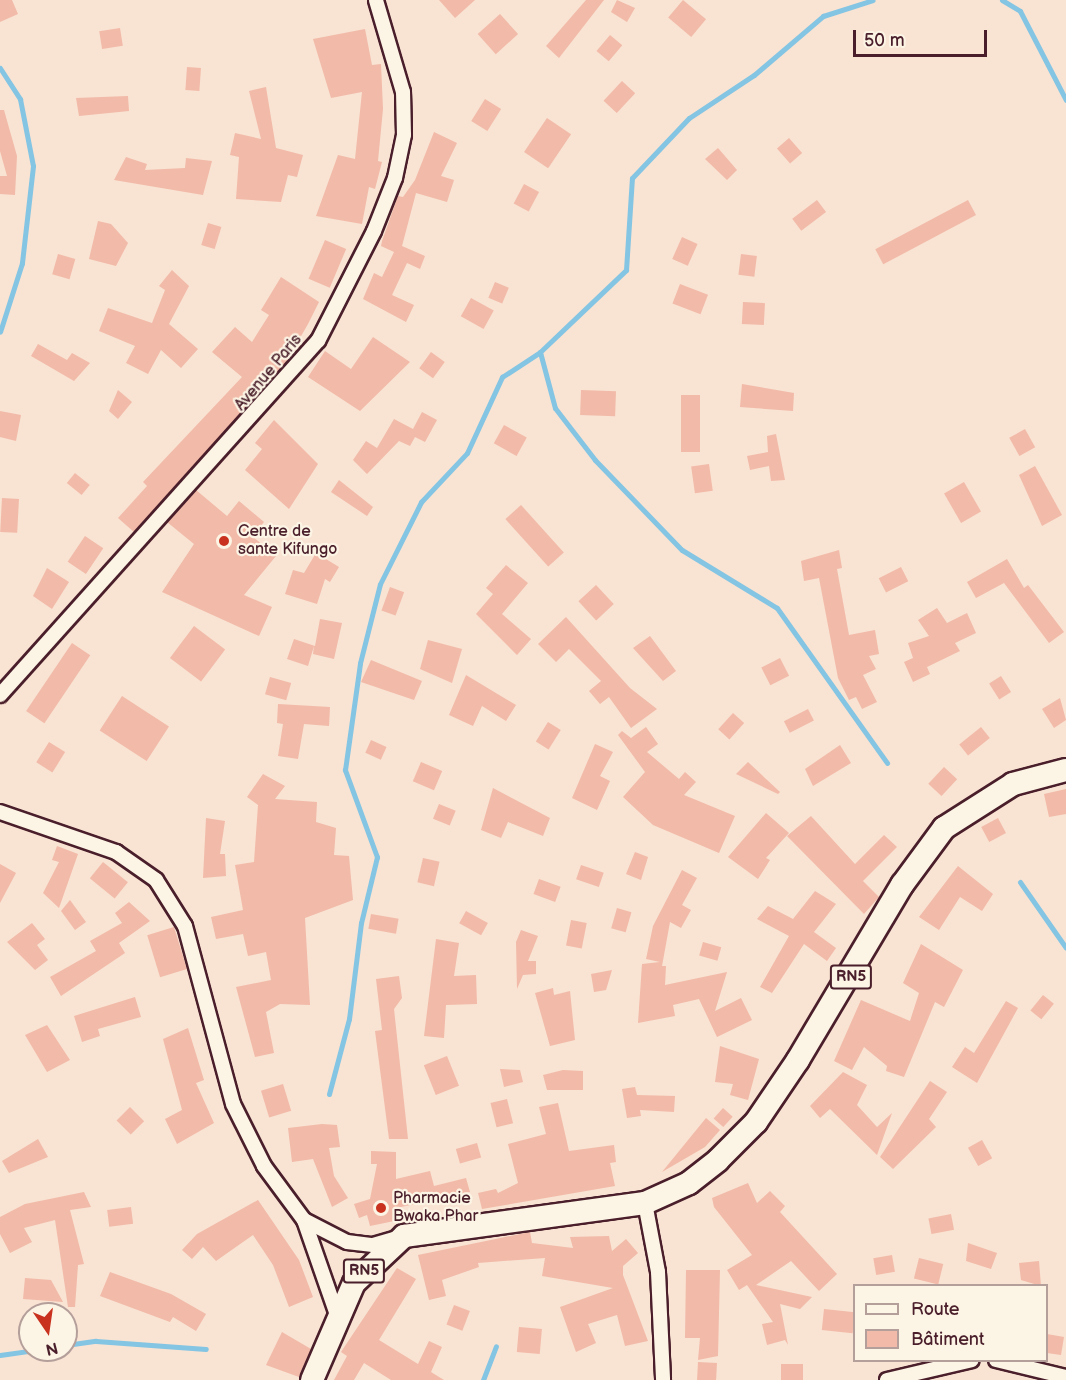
<!DOCTYPE html>
<meta charset="utf-8">
<style>
body{margin:0}
#map{position:relative;width:1066px;height:1380px;overflow:hidden;background:#f9e3d3;font-family:"Balsamiq Sans",sans-serif}
div>[style]{position:absolute}
.stream>*{height:5px;margin:-2.5px;padding:0 2.5px;transform-origin:2.5px;border-radius:2.5px;background:#83c5e3}
.building>*{inset:0;background:#f2baa8;transform-origin:0 0}
.roads{filter:drop-shadow(2px 0 #4a1f2b) drop-shadow(-2px 0 #4a1f2b) drop-shadow(0 2px #4a1f2b) drop-shadow(0 -2px #4a1f2b)}
.minor>*{height:14px;margin:-7px;padding:0 7px;transform-origin:7px;border-radius:7px;background:#fcf5e5}
.trunk>*{height:22px;margin:-11px;padding:0 11px;transform-origin:11px;border-radius:11px;background:#fcf5e5}
.dots>*{width:16px;height:16px;translate:-50% -50%;box-sizing:border-box;border:3px solid #fcf5e5;border-radius:50%}
span{translate:-50% -50%;white-space:nowrap;text-align:center;line-height:1.15;-webkit-text-stroke:4.5px #fcf5e5;paint-order:stroke}
.shield-label span{padding:2px 4px;background:#fcf5e5;border:2px solid;border-radius:4px;-webkit-text-stroke-width:0}
.shield-label{font-size:15px;color:#4a1f2b;font-weight:700}
.street-label{font-size:16px;color:#4a1f2b}
.poi-label{font-size:16px;color:#4a1f2b}
.left{translate:0 -50%;text-align:left}
.legend{position:absolute;left:853px;top:1284px;width:195px;height:78px;box-sizing:border-box;background:#fcf5e5;border:2px solid #b59f9b;margin:0;padding:8px 10px;list-style:none;font-size:18px;color:#4a1f2b}
.legend li{display:flex;align-items:center;gap:12px;height:30px}
.legend b{width:30px;border:2px solid #b59f9b}
.north{position:absolute;left:18px;top:1302px;width:60px;height:60px;box-sizing:border-box;background:#fcf5e5;border:2px solid #b59f9b;border-radius:50%;rotate:167deg;font-size:16px;font-weight:700;line-height:24px;text-align:center;color:#4a1f2b}
.north::after{content:'';display:block;margin:auto;width:21px;height:27px;background:#c8321e;clip-path:polygon(50% 0,100% 100%,50% 72%,0 100%)}
.scale{position:absolute;left:853px;top:30px;width:134px;height:27px;box-sizing:border-box;border:3px solid #4a1f2b;border-top:0;padding-left:8px;font-size:18px;line-height:21px;white-space:nowrap;color:#4a1f2b;-webkit-text-stroke:4px #fcf5e5;paint-order:stroke}
</style>
<div id="map">
<div class="stream">
<div style="left:1002px;top:0;width:21px;rotate:31deg"></div>
<div style="left:1020px;top:11px;width:100px;rotate:62.7deg"></div>
<div style="left:0;top:68px;width:37px;rotate:57deg"></div>
<div style="left:20px;top:99px;width:68px;rotate:79deg"></div>
<div style="left:33px;top:166px;width:98px;rotate:96.5deg"></div>
<div style="left:22px;top:263px;width:72px;rotate:107.7deg"></div>
<div style="left:540px;top:352px;width:58px;rotate:75deg"></div>
<div style="left:555px;top:408px;width:66px;rotate:52.4deg"></div>
<div style="left:595px;top:460px;width:125px;rotate:46deg"></div>
<div style="left:682px;top:550px;width:111px;rotate:31.4deg"></div>
<div style="left:777px;top:608px;width:190px;rotate:54.6deg"></div>
<div style="left:1020px;top:882px;width:80px;rotate:55.1deg"></div>
<div style="left:329px;top:1094px;width:78px;rotate:-75.1deg"></div>
<div style="left:349px;top:1019px;width:97px;rotate:-82.9deg"></div>
<div style="left:361px;top:923px;width:68px;rotate:-76.4deg"></div>
<div style="left:377px;top:857px;width:93px;rotate:-110.2deg"></div>
<div style="left:345px;top:770px;width:108px;rotate:-82deg"></div>
<div style="left:360px;top:663px;width:81px;rotate:-75.8deg"></div>
<div style="left:380px;top:584px;width:92px;rotate:-63.4deg"></div>
<div style="left:421px;top:502px;width:67px;rotate:-46.8deg"></div>
<div style="left:467px;top:453px;width:84px;rotate:-65.3deg"></div>
<div style="left:502px;top:377px;width:45px;rotate:-33.3deg"></div>
<div style="left:540px;top:352px;width:119px;rotate:-43.6deg"></div>
<div style="left:626px;top:270px;width:92px;rotate:-86.3deg"></div>
<div style="left:632px;top:178px;width:83px;rotate:-46.5deg"></div>
<div style="left:689px;top:118px;width:78px;rotate:-33.5deg"></div>
<div style="left:754px;top:75px;width:91px;rotate:-40.5deg"></div>
<div style="left:823px;top:16px;width:52px;rotate:-17.7deg"></div>
<div style="left:66px;top:1345px;width:30px;rotate:-8deg"></div>
<div style="left:96px;top:1341px;width:110px;rotate:4.2deg"></div>
<div style="left:0;top:1355px;width:35px;rotate:-8deg"></div>
<div style="left:483px;top:1380px;width:36px;rotate:-69deg"></div>
</div>
<div class="building">
<div style="clip-path:polygon(0 0,12px 0,18px 14px,0 22px)"></div>
<div style="clip-path:polygon(439px 0,475px 0,455px 18px)"></div>
<div style="clip-path:polygon(586px 0,604px 0,559px 58px,546px 46px)"></div>
<div style="clip-path:polygon(617px 0,635px 8px,627px 22px,611px 12px)"></div>
<div style="left:683px;top:0;width:30px;height:23px;rotate:40deg"></div>
<div style="left:500px;top:14px;width:27px;height:30px;rotate:48deg"></div>
<div style="left:120px;top:28px;width:18px;height:21px;rotate:81deg"></div>
<div style="clip-path:polygon(365px 29px,372px 65px,381px 64px,383px 109px,378px 161px,382px 162px,375px 189px,369px 187px,362px 224px,316px 216px,338px 155px,355px 159px,362px 92px,331px 98px,313px 39px)"></div>
<div style="left:610px;top:35px;width:16px;height:21px;rotate:40deg"></div>
<div style="left:187px;top:67px;width:14px;height:23px;rotate:4deg"></div>
<div style="left:622px;top:81px;width:18px;height:27px;rotate:43deg"></div>
<div style="clip-path:polygon(266px 87px,276px 148px,303px 155px,297px 177px,288px 175px,281px 202px,236px 199px,239px 157px,230px 155px,235px 133px,261px 139px,249px 91px)"></div>
<div style="clip-path:polygon(128px 96px,129px 111px,79px 116px,76px 98px)"></div>
<div style="left:485px;top:99px;width:19px;height:26px;rotate:32deg"></div>
<div style="clip-path:polygon(0 110px,4px 110px,17px 156px,15px 195px,0 194px,0 176px,7px 176px,0 151px)"></div>
<div style="left:547px;top:118px;width:29px;height:41px;rotate:34deg"></div>
<div style="clip-path:polygon(434px 132px,457px 143px,441px 176px,454px 180px,447px 202px,416px 193px,402px 246px,425px 256px,420px 269px,407px 263px,392px 295px,414px 305px,406px 322px,363px 299px,374px 273px,382px 277px,394px 252px,381px 246px,382px 241px,398px 196px,403px 197px,415px 180px)"></div>
<div style="left:789px;top:138px;width:20px;height:16px;rotate:49deg"></div>
<div style="clip-path:polygon(718px 148px,737px 170px,727px 180px,705px 159px)"></div>
<div style="clip-path:polygon(126px 157px,147px 164px,145px 170px,185px 168px,186px 158px,212px 161px,203px 195px,114px 180px)"></div>
<div style="left:524px;top:184px;width:17px;height:22px;rotate:28deg"></div>
<div style="left:817px;top:200px;width:15px;height:31px;rotate:53deg"></div>
<div style="left:968px;top:200px;width:17px;height:105px;rotate:62deg"></div>
<div style="clip-path:polygon(98px 221px,111px 224px,128px 243px,116px 266px,89px 259px)"></div>
<div style="left:208px;top:223px;width:14px;height:23px;rotate:17deg"></div>
<div style="left:682px;top:237px;width:17px;height:24px;rotate:24deg"></div>
<div style="left:325px;top:240px;width:23px;height:42px;rotate:23deg"></div>
<div style="left:58px;top:254px;width:18px;height:21px;rotate:16deg"></div>
<div style="left:741px;top:254px;width:16px;height:21px;rotate:7deg"></div>
<div style="clip-path:polygon(172px 270px,189px 286px,169px 324px,198px 349px,181px 368px,161px 350px,148px 374px,126px 363px,135px 346px,99px 331px,108px 308px,152px 323px,165px 290px,159px 286px)"></div>
<div style="clip-path:polygon(281px 277px,319px 302px,308px 324px,285px 364px,134px 532px,118px 518px,147px 486px,143px 482px,242px 377px,212px 352px,235px 327px,252px 342px,269px 315px,261px 310px)"></div>
<div style="left:495px;top:282px;width:15px;height:17px;rotate:23deg"></div>
<div style="left:680px;top:284px;width:30px;height:21px;rotate:21deg"></div>
<div style="left:471px;top:298px;width:26px;height:21px;rotate:29deg"></div>
<div style="left:743px;top:302px;width:22px;height:22px;rotate:3deg"></div>
<div style="clip-path:polygon(373px 337px,410px 362px,360px 411px,308px 377px,325px 351px,351px 369px)"></div>
<div style="clip-path:polygon(38px 344px,67px 360px,72px 353px,90px 363px,74px 381px,31px 356px)"></div>
<div style="left:431px;top:352px;width:17px;height:20px;rotate:36deg"></div>
<div style="clip-path:polygon(742px 384px,794px 393px,793px 411px,740px 407px)"></div>
<div style="clip-path:polygon(118px 390px,132px 402px,118px 419px,109px 411px)"></div>
<div style="left:581px;top:390px;width:35px;height:25px;rotate:2deg"></div>
<div style="left:681px;top:395px;width:19px;height:57px"></div>
<div style="clip-path:polygon(0 411px,21px 415px,16px 441px,0 437px)"></div>
<div style="clip-path:polygon(422px 412px,437px 420px,425px 442px,415px 437px,410px 446px,399px 441px,367px 474px,353px 460px,366px 441px,377px 448px,394px 419px,413px 429px)"></div>
<div style="clip-path:polygon(274px 420px,318px 464px,289px 509px,245px 470px,262px 449px,255px 443px)"></div>
<div style="left:504px;top:425px;width:26px;height:21px;rotate:29deg"></div>
<div style="left:1025px;top:429px;width:21px;height:18px;rotate:61deg"></div>
<div style="clip-path:polygon(776px 434px,785px 480px,771px 481px,769px 466px,750px 470px,747px 456px,768px 452px,767px 436px)"></div>
<div style="left:709px;top:464px;width:27px;height:18px;rotate:82deg"></div>
<div style="clip-path:polygon(1035px 466px,1062px 515px,1042px 526px,1019px 475px)"></div>
<div style="left:75px;top:473px;width:19px;height:13px;rotate:39deg"></div>
<div style="clip-path:polygon(339px 480px,373px 507px,367px 516px,331px 492px)"></div>
<div style="left:964px;top:482px;width:34px;height:23px;rotate:60deg"></div>
<div style="clip-path:polygon(196px 490px,227px 516px,239px 501px,264px 522px,252px 536px,276px 556px,244px 595px,272px 607px,259px 636px,162px 592px,194px 544px,167px 522px)"></div>
<div style="left:2px;top:498px;width:17px;height:34px;rotate:3deg"></div>
<div style="left:521px;top:505px;width:64px;height:21px;rotate:48deg"></div>
<div style="left:85px;top:536px;width:22px;height:31px;rotate:34deg"></div>
<div style="clip-path:polygon(839px 550px,842px 568px,837px 569px,849px 635px,875px 630px,879px 654px,869px 656px,876px 669px,863px 675px,877px 702px,862px 709px,856px 697px,849px 700px,838px 678px,819px 578px,804px 581px,801px 561px)"></div>
<div style="clip-path:polygon(316px 553px,339px 567px,330px 582px,325px 579px,317px 604px,285px 594px,293px 570px,304px 573px)"></div>
<div style="clip-path:polygon(1007px 559px,1024px 588px,1028px 585px,1064px 632px,1049px 643px,1004px 583px,976px 598px,967px 582px)"></div>
<div style="clip-path:polygon(506px 565px,528px 583px,502px 614px,531px 639px,517px 655px,476px 614px,493px 594px,486px 588px)"></div>
<div style="left:901px;top:567px;width:16px;height:25px;rotate:63deg"></div>
<div style="clip-path:polygon(47px 568px,69px 582px,52px 609px,33px 596px)"></div>
<div style="left:596px;top:585px;width:26px;height:24px;rotate:47deg"></div>
<div style="left:390px;top:587px;width:15px;height:25px;rotate:20deg"></div>
<div style="clip-path:polygon(937px 608px,947px 623px,967px 613px,976px 633px,955px 643px,960px 651px,927px 667px,930px 674px,913px 682px,904px 662px,913px 658px,908px 643px,929px 636px,918px 620px)"></div>
<div style="clip-path:polygon(566px 617px,630px 688px,657px 709px,631px 728px,609px 697px,600px 704px,589px 691px,601px 681px,569px 649px,556px 662px,538px 644px)"></div>
<div style="clip-path:polygon(320px 619px,342px 623px,334px 659px,313px 654px,314px 646px,308px 666px,287px 659px,294px 639px,315px 646px)"></div>
<div style="left:194px;top:626px;width:39px;height:40px;rotate:37deg"></div>
<div style="clip-path:polygon(650px 636px,676px 671px,663px 681px,633px 648px)"></div>
<div style="clip-path:polygon(428px 640px,462px 649px,452px 683px,420px 669px)"></div>
<div style="left:72px;top:643px;width:22px;height:82px;rotate:34deg"></div>
<div style="left:780px;top:658px;width:20px;height:21px;rotate:63deg"></div>
<div style="clip-path:polygon(371px 660px,422px 681px,414px 700px,361px 682px)"></div>
<div style="clip-path:polygon(466px 675px,516px 705px,506px 721px,482px 706px,473px 726px,449px 715px)"></div>
<div style="left:1001px;top:676px;width:19px;height:14px;rotate:58deg"></div>
<div style="left:270px;top:677px;width:22px;height:18px;rotate:16deg"></div>
<div style="left:122px;top:696px;width:56px;height:41px;rotate:33deg"></div>
<div style="clip-path:polygon(1060px 698px,1066px 720px,1054px 728px,1042px 709px)"></div>
<div style="clip-path:polygon(278px 704px,330px 707px,329px 726px,304px 724px,298px 759px,278px 756px,283px 724px,277px 723px)"></div>
<div style="left:808px;top:709px;width:13px;height:27px;rotate:63deg"></div>
<div style="left:733px;top:713px;width:15px;height:22px;rotate:42deg"></div>
<div style="left:548px;top:722px;width:15px;height:23px;rotate:32deg"></div>
<div style="clip-path:polygon(646px 727px,658px 744px,647px 752px,679px 779px,685px 772px,696px 782px,684px 795px,735px 816px,719px 853px,653px 825px,623px 797px,645px 772px,618px 735px,622px 731px,631px 738px)"></div>
<div style="left:981px;top:727px;width:14px;height:28px;rotate:51deg"></div>
<div style="left:371px;top:740px;width:17px;height:14px;rotate:24deg"></div>
<div style="left:49px;top:742px;width:19px;height:24px;rotate:32deg"></div>
<div style="clip-path:polygon(595px 744px,613px 752px,600px 776px,610px 781px,597px 810px,572px 798px)"></div>
<div style="clip-path:polygon(840px 745px,851px 763px,813px 786px,805px 769px)"></div>
<div style="left:421px;top:762px;width:23px;height:21px;rotate:23deg"></div>
<div style="clip-path:polygon(748px 762px,780px 792px,778px 794px,736px 774px)"></div>
<div style="left:944px;top:767px;width:18px;height:23px;rotate:43deg"></div>
<div style="clip-path:polygon(263px 774px,285px 786px,275px 799px,317px 802px,316px 822px,336px 828px,334px 855px,349px 856px,353px 900px,305px 918px,310px 1005px,280px 1004px,266px 1012px,274px 1053px,255px 1057px,236px 987px,271px 980px,266px 952px,248px 956px,243px 934px,216px 939px,211px 917px,243px 910px,235px 865px,254px 862px,258px 805px,247px 797px)"></div>
<div style="clip-path:polygon(493px 788px,550px 818px,543px 836px,508px 822px,501px 838px,481px 830px)"></div>
<div style="clip-path:polygon(1066px 789px,1066px 814px,1049px 817px,1044px 794px)"></div>
<div style="left:439px;top:804px;width:18px;height:16px;rotate:22deg"></div>
<div style="clip-path:polygon(766px 813px,789px 833px,766px 858px,770px 860px,758px 879px,728px 857px)"></div>
<div style="clip-path:polygon(811px 816px,855px 864px,884px 835px,897px 847px,863px 881px,879px 897px,864px 914px,787px 836px)"></div>
<div style="clip-path:polygon(206px 818px,225px 821px,220px 854px,225px 854px,226px 876px,203px 878px)"></div>
<div style="left:998px;top:818px;width:17px;height:19px;rotate:62deg"></div>
<div style="clip-path:polygon(57px 846px,78px 854px,59px 908px,43px 893px,59px 862px,52px 860px)"></div>
<div style="clip-path:polygon(635px 852px,648px 857px,641px 880px,626px 874px)"></div>
<div style="left:423px;top:858px;width:17px;height:25px;rotate:13deg"></div>
<div style="left:103px;top:862px;width:32px;height:21px;rotate:39deg"></div>
<div style="clip-path:polygon(0 864px,16px 873px,0 903px)"></div>
<div style="left:581px;top:865px;width:24px;height:15px;rotate:19deg"></div>
<div style="clip-path:polygon(958px 866px,993px 894px,982px 911px,960px 897px,939px 930px,919px 917px)"></div>
<div style="clip-path:polygon(682px 870px,697px 878px,682px 905px,691px 910px,681px 928px,670px 922px,662px 966px,666px 966px,665px 985px,727px 972px,715px 1011px,741px 998px,752px 1020px,717px 1037px,699px 999px,673px 1005px,675px 1016px,638px 1023px,642px 964px,660px 962px,646px 959px,653px 926px)"></div>
<div style="left:539px;top:879px;width:23px;height:16px;rotate:20deg"></div>
<div style="clip-path:polygon(815px 891px,836px 904px,814px 932px,836px 948px,827px 961px,804px 944px,772px 993px,760px 987px,789px 936px,757px 919px,768px 906px,793px 919px)"></div>
<div style="clip-path:polygon(70px 900px,86px 922px,75px 930px,61px 911px)"></div>
<div style="clip-path:polygon(129px 902px,150px 921px,119px 943px,125px 953px,61px 996px,50px 977px,96px 951px,90px 941px,122px 923px,115px 913px)"></div>
<div style="left:617px;top:908px;width:15px;height:21px;rotate:16deg"></div>
<div style="left:466px;top:911px;width:25px;height:14px;rotate:29deg"></div>
<div style="left:371px;top:914px;width:28px;height:15px;rotate:10deg"></div>
<div style="left:571px;top:920px;width:16px;height:26px;rotate:11deg"></div>
<div style="clip-path:polygon(32px 923px,45px 939px,37px 945px,48px 960px,35px 970px,7px 942px)"></div>
<div style="left:174px;top:927px;width:44px;height:28px;rotate:73deg"></div>
<div style="clip-path:polygon(521px 930px,538px 936px,528px 961px,536px 961px,536px 974px,523px 975px,517px 989px,516px 942px)"></div>
<div style="clip-path:polygon(436px 939px,459px 943px,454px 976px,476px 975px,477px 1004px,446px 1005px,444px 1038px,424px 1036px)"></div>
<div style="left:703px;top:942px;width:19px;height:14px;rotate:16deg"></div>
<div style="clip-path:polygon(921px 944px,963px 970px,944px 1007px,935px 1002px,904px 1077px,886px 1071px,887px 1066px,864px 1047px,852px 1070px,834px 1061px,861px 1000px,910px 1021px,919px 993px,903px 983px)"></div>
<div style="clip-path:polygon(612px 970px,606px 990px,594px 992px,591px 974px)"></div>
<div style="clip-path:polygon(399px 976px,402px 998px,394px 1009px,408px 1139px,389px 1139px,375px 1031px,382px 1030px,376px 979px)"></div>
<div style="clip-path:polygon(553px 988px,554px 995px,570px 991px,575px 1040px,550px 1046px,535px 993px)"></div>
<div style="left:1043px;top:995px;width:14px;height:20px;rotate:39deg"></div>
<div style="clip-path:polygon(135px 997px,141px 1017px,98px 1029px,100px 1036px,82px 1042px,74px 1016px)"></div>
<div style="clip-path:polygon(1006px 1001px,1018px 1008px,977px 1083px,952px 1067px,965px 1047px,974px 1053px)"></div>
<div style="clip-path:polygon(47px 1025px,70px 1060px,47px 1072px,25px 1035px)"></div>
<div style="clip-path:polygon(188px 1028px,204px 1080px,196px 1083px,214px 1123px,177px 1144px,165px 1119px,182px 1110px,163px 1039px)"></div>
<div style="clip-path:polygon(720px 1046px,759px 1059px,748px 1100px,730px 1095px,733px 1084px,715px 1082px)"></div>
<div style="left:447px;top:1056px;width:32px;height:25px;rotate:68deg"></div>
<div style="clip-path:polygon(500px 1069px,520px 1070px,523px 1082px,504px 1087px)"></div>
<div style="clip-path:polygon(563px 1070px,583px 1071px,583px 1090px,547px 1090px,543px 1075px)"></div>
<div style="clip-path:polygon(843px 1072px,867px 1085px,857px 1105px,877px 1127px,892px 1113px,877px 1155px,830px 1109px,820px 1118px,810px 1106px)"></div>
<div style="clip-path:polygon(930px 1081px,947px 1092px,929px 1119px,936px 1127px,893px 1169px,880px 1157px)"></div>
<div style="left:283px;top:1084px;width:28px;height:23px;rotate:73deg"></div>
<div style="clip-path:polygon(635px 1087px,637px 1095px,675px 1096px,674px 1112px,640px 1110px,641px 1116px,627px 1118px,622px 1089px)"></div>
<div style="left:507px;top:1099px;width:25px;height:17px;rotate:76deg"></div>
<div style="clip-path:polygon(558px 1103px,569px 1151px,614px 1145px,616px 1162px,610px 1163px,615px 1186px,482px 1209px,478px 1193px,496px 1189px,498px 1193px,518px 1183px,508px 1144px,546px 1134px,539px 1107px)"></div>
<div style="left:130px;top:1107px;width:20px;height:19px;rotate:45deg"></div>
<div style="left:723px;top:1108px;width:13px;height:14px;rotate:42deg"></div>
<div style="clip-path:polygon(706px 1118px,720px 1130px,705px 1147px,662px 1172px)"></div>
<div style="clip-path:polygon(322px 1124px,337px 1125px,340px 1147px,329px 1148px,334px 1176px,348px 1198px,332px 1207px,313px 1159px,292px 1162px,288px 1128px)"></div>
<div style="clip-path:polygon(38px 1139px,48px 1157px,9px 1173px,2px 1161px)"></div>
<div style="left:982px;top:1140px;width:21px;height:16px;rotate:61deg"></div>
<div style="left:477px;top:1143px;width:15px;height:22px;rotate:74deg"></div>
<div style="clip-path:polygon(371px 1151px,396px 1152px,396px 1179px,430px 1171px,434px 1186px,466px 1178px,470px 1192px,401px 1207px,404px 1219px,370px 1226px,367px 1215px,359px 1218px,354px 1204px,370px 1199px,377px 1164px,371px 1164px)"></div>
<div style="clip-path:polygon(748px 1183px,757px 1203px,770px 1191px,785px 1206px,780px 1212px,837px 1274px,819px 1291px,791px 1261px,756px 1285px,812px 1297px,800px 1309px,780px 1304px,788px 1345px,785px 1340px,767px 1345px,762px 1324px,773px 1322px,747px 1285px,739px 1290px,727px 1270px,752px 1255px,714px 1207px,712px 1198px)"></div>
<div style="clip-path:polygon(84px 1192px,91px 1207px,70px 1210px,84px 1264px,78px 1265px,75px 1307px,68px 1307px,55px 1220px,24px 1228px,32px 1242px,10px 1253px,0 1234px,0 1217px,25px 1204px)"></div>
<div style="clip-path:polygon(258px 1200px,299px 1260px,313px 1297px,289px 1307px,273px 1265px,253px 1235px,216px 1261px,203px 1247px,192px 1259px,182px 1250px,197px 1234px)"></div>
<div style="left:131px;top:1207px;width:17px;height:24px;rotate:83deg"></div>
<div style="left:951px;top:1214px;width:16px;height:23px;rotate:79deg"></div>
<div style="clip-path:polygon(530px 1232px,532px 1243px,573px 1248px,570px 1237px,609px 1236px,612px 1251px,626px 1239px,638px 1253px,623px 1266px,623px 1275px,648px 1341px,625px 1346px,617px 1315px,588px 1324px,596px 1343px,576px 1352px,560px 1307px,613px 1288px,542px 1276px,545px 1258px,478px 1263px,479px 1267px,442px 1280px,446px 1296px,429px 1300px,418px 1255px)"></div>
<div style="clip-path:polygon(968px 1243px,997px 1253px,991px 1269px,966px 1261px)"></div>
<div style="left:892px;top:1255px;width:17px;height:19px;rotate:80deg"></div>
<div style="left:919px;top:1258px;width:25px;height:21px;rotate:14deg"></div>
<div style="clip-path:polygon(1039px 1261px,1041px 1286px,1021px 1280px,1019px 1263px)"></div>
<div style="clip-path:polygon(397px 1268px,416px 1279px,379px 1340px,418px 1364px,429px 1341px,442px 1347px,431px 1372px,444px 1380px,391px 1380px,364px 1363px,354px 1380px,334px 1380px,347px 1356px,341px 1352px)"></div>
<div style="clip-path:polygon(686px 1270px,720px 1270px,718px 1356px,698px 1360px,700px 1338px,685px 1338px)"></div>
<div style="clip-path:polygon(110px 1272px,171px 1294px,206px 1314px,196px 1331px,173px 1317px,170px 1322px,100px 1296px)"></div>
<div style="clip-path:polygon(25px 1278px,51px 1280px,63px 1302px,23px 1299px)"></div>
<div style="left:454px;top:1305px;width:17px;height:21px;rotate:21deg"></div>
<div style="left:824px;top:1309px;width:31px;height:21px;rotate:6deg"></div>
<div style="left:519px;top:1327px;width:23px;height:25px;rotate:5deg"></div>
<div style="clip-path:polygon(282px 1332px,311px 1349px,299px 1377px,266px 1365px)"></div>
<div style="clip-path:polygon(1047px 1334px,1064px 1337px,1061px 1355px,1047px 1353px)"></div>
<div style="left:698px;top:1362px;width:19px;height:18px;rotate:3deg"></div>
<div style="left:781px;top:1364px;width:22px;height:16px"></div>
</div>
<div class="roads">
<div class="minor">
<div style="left:0;top:695px;width:476px;rotate:-48.1deg"></div>
<div style="left:318px;top:341px;width:123px;rotate:-63deg"></div>
<div style="left:374px;top:231px;width:57px;rotate:-68.4deg"></div>
<div style="left:395px;top:178px;width:44px;rotate:-78.2deg"></div>
<div style="left:404px;top:135px;width:43px;rotate:-91.3deg"></div>
<div style="left:403px;top:92px;width:96px;rotate:-106.4deg"></div>
<div style="left:0;top:812px;width:123px;rotate:19deg"></div>
<div style="left:116px;top:852px;width:49px;rotate:35deg"></div>
<div style="left:156px;top:880px;width:54px;rotate:57.8deg"></div>
<div style="left:185px;top:926px;width:184px;rotate:74.9deg"></div>
<div style="left:233px;top:1104px;width:69px;rotate:63.4deg"></div>
<div style="left:264px;top:1166px;width:67px;rotate:53.5deg"></div>
<div style="left:304px;top:1220px;width:101px;rotate:70.8deg"></div>
<div style="left:645px;top:1203px;width:70px;rotate:79.3deg"></div>
<div style="left:658px;top:1272px;width:108px;rotate:87.3deg"></div>
<div style="left:304px;top:1220px;width:48px;rotate:27.1deg"></div>
<div style="left:347px;top:1242px;width:26px;rotate:7deg"></div>
<div style="left:373px;top:1245px;width:26px;rotate:-16deg"></div>
<div style="left:996px;top:1360px;width:72px;rotate:13.7deg"></div>
<div style="left:887px;top:1380px;width:87px;rotate:-13.2deg"></div>
</div>
<div class="trunk">
<div style="left:312px;top:1380px;width:106px;rotate:-66.6deg"></div>
<div style="left:354px;top:1283px;width:69px;rotate:-43.2deg"></div>
<div style="left:404px;top:1236px;width:243px;rotate:-7.8deg"></div>
<div style="left:645px;top:1203px;width:48px;rotate:-24.4deg"></div>
<div style="left:689px;top:1183px;width:37px;rotate:-38deg"></div>
<div style="left:718px;top:1160px;width:54px;rotate:-45deg"></div>
<div style="left:756px;top:1122px;width:75px;rotate:-55.9deg"></div>
<div style="left:798px;top:1060px;width:204px;rotate:-59.3deg"></div>
<div style="left:902px;top:885px;width:71px;rotate:-53.6deg"></div>
<div style="left:944px;top:828px;width:82px;rotate:-32.5deg"></div>
<div style="left:1013px;top:784px;width:55px;rotate:-14.8deg"></div>
</div>
</div>
<div class="dots">
<div style="left:224px;top:541px;background:#c8321e"></div>
<div style="left:381px;top:1208px;background:#c8321e"></div>
</div>
<div class="shield-label">
<span style="left:851px;top:977px">RN5</span>
<span style="left:364px;top:1271px">RN5</span>
</div>
<div class="street-label">
<span style="left:269px;top:373px;rotate:-50deg">Avenue Paris</span>
</div>
<div class="poi-label">
<span class="left" style="left:238px;top:541px">Centre de<br>sante Kifungo</span>
<span class="left" style="left:393px;top:1208px">Pharmacie<br>Bwaka Phar</span>
</div>
<ul class="legend">
<li><b style="height:8px;background:#fcf5e5"></b>Route</li>
<li><b style="height:16px;background:#f2baa8"></b>Bâtiment</li>
</ul>
<div class="north">N</div>
<div class="scale">50 m</div>
</div>
